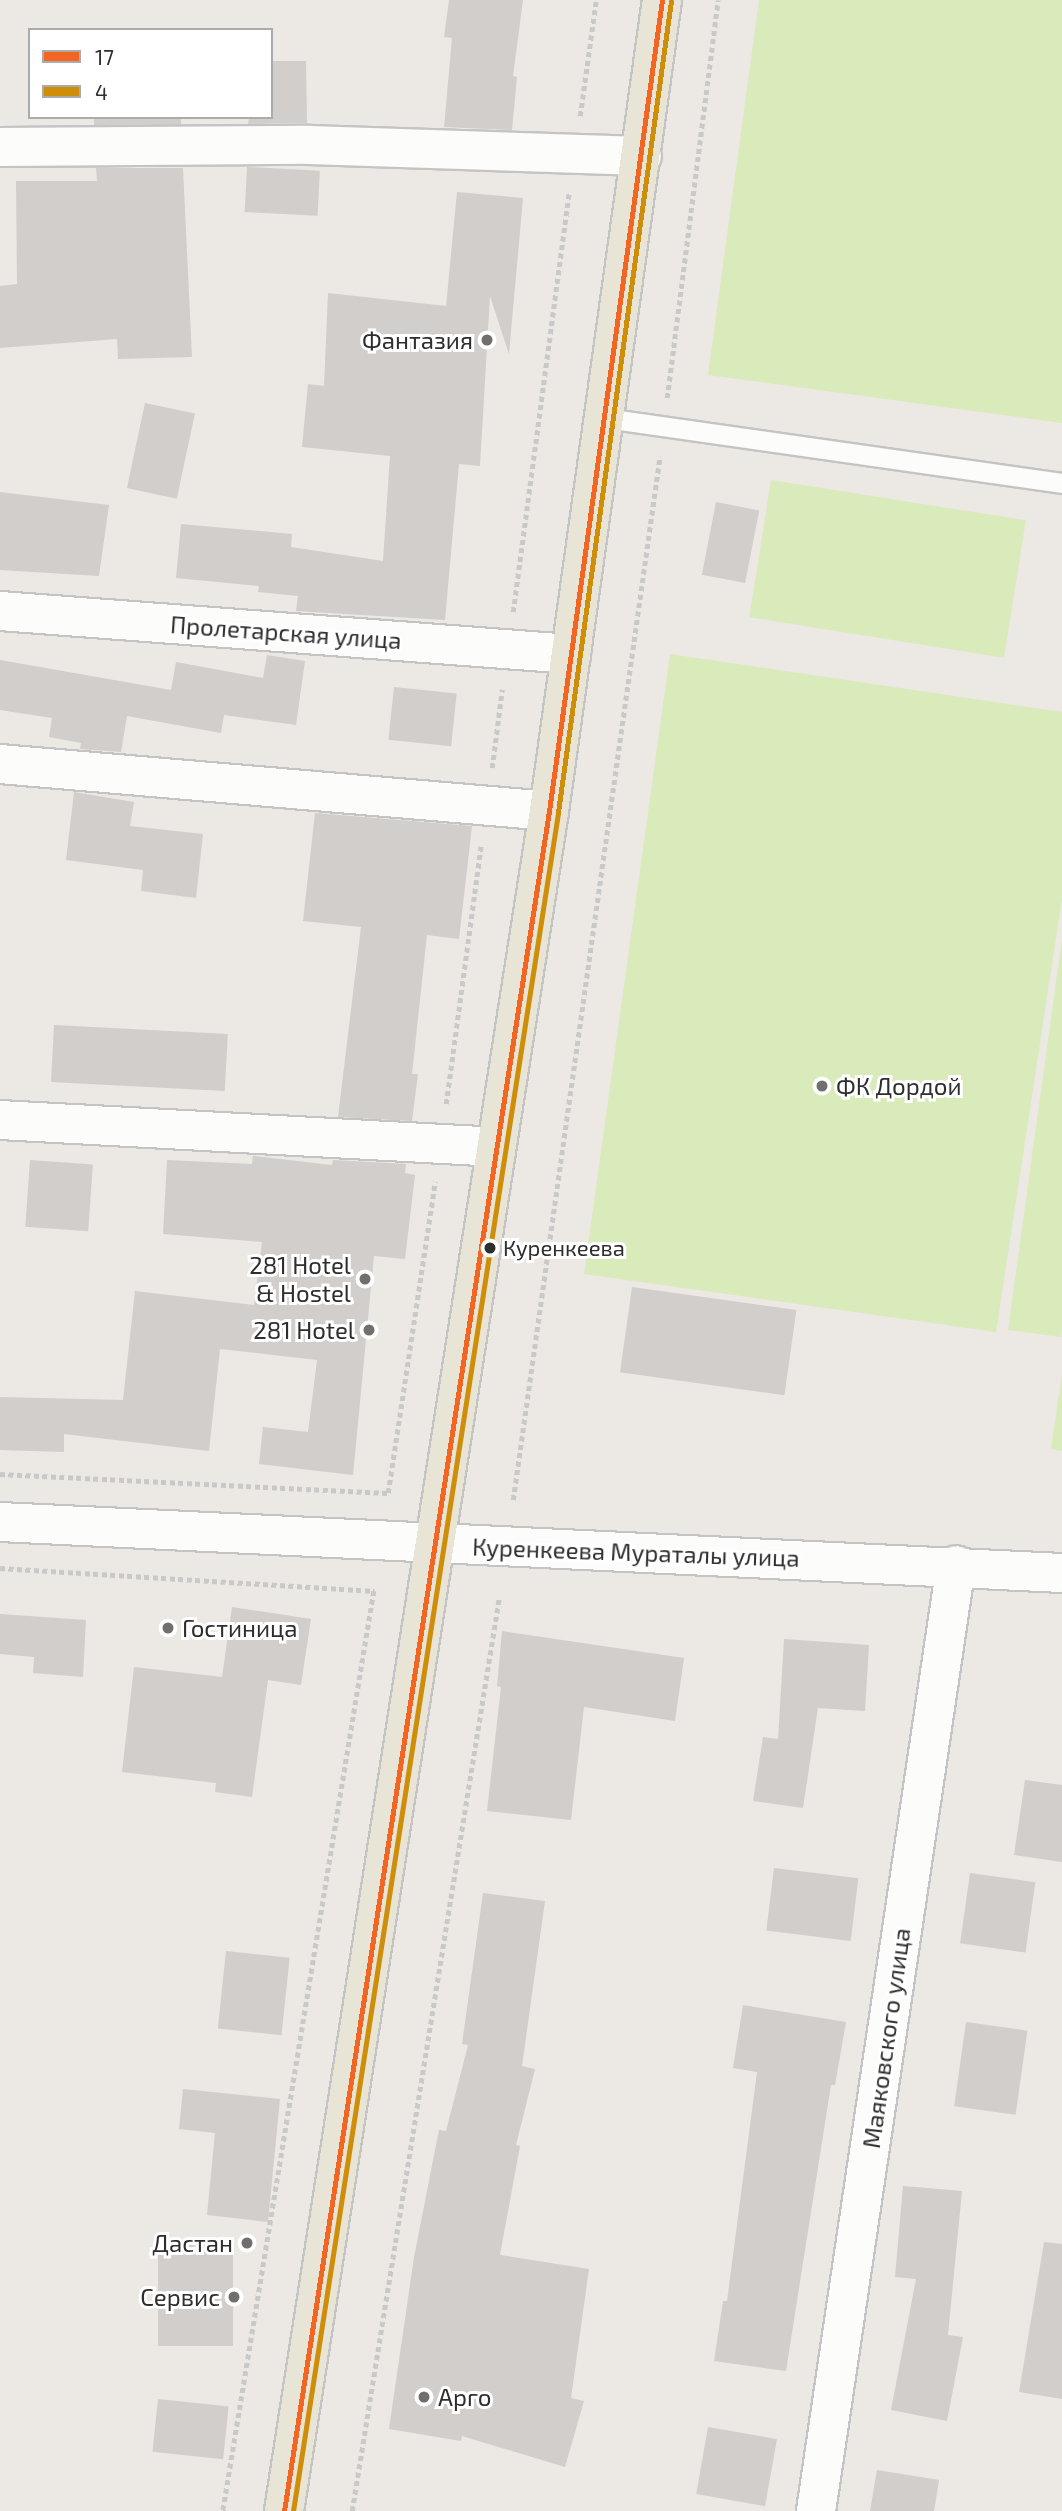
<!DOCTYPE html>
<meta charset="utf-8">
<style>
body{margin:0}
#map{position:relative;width:1062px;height:2511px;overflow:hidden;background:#ece8e4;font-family:"Exo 2",sans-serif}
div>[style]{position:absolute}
.pitch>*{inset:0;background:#d9eabb;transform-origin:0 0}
.building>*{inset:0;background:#d1cecb;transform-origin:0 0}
.path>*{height:4.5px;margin-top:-2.25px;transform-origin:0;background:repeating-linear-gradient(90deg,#c9c9c8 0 5px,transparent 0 8.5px)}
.roads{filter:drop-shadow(2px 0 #c5c4c5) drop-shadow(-2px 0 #c5c4c5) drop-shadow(0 2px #c5c4c5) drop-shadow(0 -2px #c5c4c5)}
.lane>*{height:19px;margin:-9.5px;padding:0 9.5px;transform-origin:9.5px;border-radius:9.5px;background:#fcfcfb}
.street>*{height:38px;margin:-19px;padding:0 19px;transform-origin:19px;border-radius:19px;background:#fcfcfb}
.secondary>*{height:38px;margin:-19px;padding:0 19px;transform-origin:19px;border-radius:19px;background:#fcfcfb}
.primary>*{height:38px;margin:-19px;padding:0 19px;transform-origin:19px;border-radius:19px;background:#e8e4d6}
.bus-1>*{height:5px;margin:-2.5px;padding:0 2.5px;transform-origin:2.5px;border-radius:2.5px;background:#f26522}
.bus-2>*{height:5px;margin:-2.5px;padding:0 2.5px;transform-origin:2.5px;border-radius:2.5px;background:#cf8e09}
.dots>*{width:19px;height:19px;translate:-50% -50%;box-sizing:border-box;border:4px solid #fff;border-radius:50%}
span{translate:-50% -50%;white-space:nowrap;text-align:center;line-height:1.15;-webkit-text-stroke:6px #fff;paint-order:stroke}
.bus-label{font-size:22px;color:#2e2e2e}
.left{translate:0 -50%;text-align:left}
.poi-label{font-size:24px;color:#2e2e2e}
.right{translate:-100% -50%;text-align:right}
.street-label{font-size:24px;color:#2e2e2e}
.legend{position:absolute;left:28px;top:28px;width:245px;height:91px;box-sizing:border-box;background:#fff;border:2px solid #ababab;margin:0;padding:9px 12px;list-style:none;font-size:21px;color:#2e2e2e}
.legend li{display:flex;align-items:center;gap:14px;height:35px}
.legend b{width:35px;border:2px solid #ababab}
</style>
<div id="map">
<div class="pitch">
<div style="clip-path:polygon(759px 0,1062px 0,1062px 423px,708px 375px)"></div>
<div style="left:771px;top:480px;width:258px;height:139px;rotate:9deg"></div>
<div style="clip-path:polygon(670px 654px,1062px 712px,1062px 899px,996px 1332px,584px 1274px)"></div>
<div style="clip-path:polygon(1062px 939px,1062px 1329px,1061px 1337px,1008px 1330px)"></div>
<div style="clip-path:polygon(1062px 1374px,1062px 1451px,1051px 1449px)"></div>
</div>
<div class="building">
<div style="clip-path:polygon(449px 0,523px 0,513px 76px,517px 77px,512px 130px,444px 127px,452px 38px,444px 37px)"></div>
<div style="clip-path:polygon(271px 61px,306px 61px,307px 123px,248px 124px,249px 117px,271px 117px)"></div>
<div style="left:94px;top:117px;width:87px;height:8px"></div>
<div style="left:247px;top:167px;width:73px;height:45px;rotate:3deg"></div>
<div style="clip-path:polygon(96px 168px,183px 168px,192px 357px,118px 359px,117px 339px,0 348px,0 286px,17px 284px,16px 181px,97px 181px)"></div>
<div style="clip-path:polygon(457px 192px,523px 198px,509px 354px,490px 296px,480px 466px,459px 464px,445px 620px,296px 611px,298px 596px,258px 592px,259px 586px,176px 578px,181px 524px,292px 534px,291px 547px,383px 561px,390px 456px,302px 447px,308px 384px,324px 386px,328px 293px,446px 306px)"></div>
<div style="left:145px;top:403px;width:51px;height:87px;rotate:12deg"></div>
<div style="clip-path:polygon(0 492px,109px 505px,99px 576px,0 570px)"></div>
<div style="left:716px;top:502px;width:44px;height:74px;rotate:11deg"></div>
<div style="clip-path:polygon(267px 655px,305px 661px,296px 725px,224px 715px,221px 733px,127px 716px,121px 752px,80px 749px,81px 743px,49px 737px,52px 718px,0 710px,0 660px,171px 690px,176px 662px,263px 678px)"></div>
<div style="left:394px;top:687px;width:63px;height:53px;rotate:6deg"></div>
<div style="clip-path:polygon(74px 792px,134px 802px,130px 826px,203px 834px,196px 898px,141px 891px,143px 870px,66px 860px)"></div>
<div style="clip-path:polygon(315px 813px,472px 826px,459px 939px,427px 935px,412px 1074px,418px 1074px,412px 1121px,338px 1117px,361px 927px,303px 921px)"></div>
<div style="left:54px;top:1025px;width:174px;height:57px;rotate:3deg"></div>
<div style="clip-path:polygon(253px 1156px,332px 1165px,333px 1160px,406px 1164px,405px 1173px,415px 1175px,405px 1259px,374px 1256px,353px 1475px,259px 1464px,263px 1427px,308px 1432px,317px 1360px,220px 1349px,209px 1451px,64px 1434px,64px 1452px,0 1450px,0 1397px,123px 1400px,135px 1291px,254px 1305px,262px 1242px,163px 1234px,167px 1160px,252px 1164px)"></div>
<div style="left:30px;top:1160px;width:63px;height:67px;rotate:4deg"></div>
<div style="left:632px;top:1287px;width:166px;height:86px;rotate:8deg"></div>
<div style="clip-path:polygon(232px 1607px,311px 1619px,301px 1685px,268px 1680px,252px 1797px,215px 1792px,216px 1783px,122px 1772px,134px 1667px,222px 1677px)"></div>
<div style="clip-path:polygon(0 1614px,86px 1620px,83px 1677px,33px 1673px,34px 1657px,0 1654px)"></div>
<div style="clip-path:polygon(502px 1631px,684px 1658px,675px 1721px,584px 1707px,571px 1820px,487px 1811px,501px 1687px,497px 1686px)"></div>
<div style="clip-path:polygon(784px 1639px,869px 1645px,865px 1711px,818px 1708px,803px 1808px,753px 1801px,763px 1737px,778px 1739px)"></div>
<div style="clip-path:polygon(1025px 1780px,1062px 1785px,1062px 1862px,1014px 1855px)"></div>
<div style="left:774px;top:1868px;width:85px;height:63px;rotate:7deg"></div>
<div style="left:970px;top:1873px;width:66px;height:71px;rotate:8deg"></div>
<div style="clip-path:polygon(483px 1893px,545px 1901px,522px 2066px,535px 2069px,516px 2145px,520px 2146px,500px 2255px,589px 2269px,571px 2398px,584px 2401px,565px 2467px,462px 2436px,461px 2441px,389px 2429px,414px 2257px,439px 2130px,446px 2131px,468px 2045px,462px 2044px)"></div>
<div style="left:226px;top:1951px;width:64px;height:78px;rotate:6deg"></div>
<div style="clip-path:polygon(743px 2005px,846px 2022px,835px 2085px,831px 2085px,786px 2371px,714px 2361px,723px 2301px,727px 2301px,757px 2072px,733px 2068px)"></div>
<div style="left:966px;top:2022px;width:62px;height:85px;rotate:8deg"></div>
<div style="clip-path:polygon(183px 2089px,280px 2099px,268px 2222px,207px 2215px,215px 2133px,179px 2129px)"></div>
<div style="clip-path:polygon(903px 2186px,962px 2191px,948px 2335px,963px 2337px,947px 2421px,891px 2410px,916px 2279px,895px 2277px)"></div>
<div style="left:158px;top:2239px;width:75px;height:107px"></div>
<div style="clip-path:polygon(1044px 2242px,1062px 2244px,1062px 2399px,1019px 2392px)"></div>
<div style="left:158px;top:2399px;width:71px;height:53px;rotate:6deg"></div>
<div style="left:708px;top:2427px;width:70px;height:68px;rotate:10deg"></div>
<div style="clip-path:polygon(877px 2470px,939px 2480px,934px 2511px,870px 2511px)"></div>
</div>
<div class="path">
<div style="left:580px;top:116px;width:117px;rotate:-82.1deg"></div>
<div style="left:667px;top:398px;width:401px;rotate:-82.7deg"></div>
<div style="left:513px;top:612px;width:422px;rotate:-82.4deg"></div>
<div style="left:492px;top:768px;width:79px;rotate:-82.7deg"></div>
<div style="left:446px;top:1104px;width:260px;rotate:-82.3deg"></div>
<div style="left:0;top:1474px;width:388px;rotate:2.8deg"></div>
<div style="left:388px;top:1493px;width:315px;rotate:-81.4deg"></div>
<div style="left:513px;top:1500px;width:1054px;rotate:-81.99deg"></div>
<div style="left:0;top:1568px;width:375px;rotate:3.5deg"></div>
<div style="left:374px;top:1591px;width:932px;rotate:99.32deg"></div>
<div style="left:352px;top:2511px;width:925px;rotate:-80.85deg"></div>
</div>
<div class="roads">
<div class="lane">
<div style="left:605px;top:418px;width:462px;rotate:8.1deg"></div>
</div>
<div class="street">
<div style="left:0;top:147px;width:309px;rotate:-0.4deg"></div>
<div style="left:309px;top:145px;width:333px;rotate:1.9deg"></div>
<div style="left:0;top:611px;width:573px;rotate:4.31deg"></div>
<div style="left:0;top:764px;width:551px;rotate:4.89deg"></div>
<div style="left:0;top:1120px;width:496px;rotate:3.1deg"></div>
<div style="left:816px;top:2511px;width:956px;rotate:-81.58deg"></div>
</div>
<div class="secondary">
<div style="left:0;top:1522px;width:1063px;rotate:2.75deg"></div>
</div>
<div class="primary">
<div style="left:284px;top:2511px;width:1721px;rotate:-81.14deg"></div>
<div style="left:549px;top:811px;width:819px;rotate:-82.07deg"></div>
</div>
</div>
<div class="bus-1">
<div style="left:284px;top:2511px;width:1721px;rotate:-81.14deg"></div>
<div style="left:549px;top:811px;width:819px;rotate:-82.07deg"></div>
</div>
<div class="bus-2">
<div style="left:293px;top:2511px;width:1720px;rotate:-81.13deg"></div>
<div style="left:558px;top:812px;width:819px;rotate:-82.07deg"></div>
</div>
<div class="dots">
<div style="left:487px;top:340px;background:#706f6e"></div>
<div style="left:822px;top:1086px;background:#706f6e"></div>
<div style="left:490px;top:1248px;background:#2e2e2e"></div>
<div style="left:365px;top:1279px;background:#706f6e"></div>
<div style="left:369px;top:1330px;background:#706f6e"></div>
<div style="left:168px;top:1628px;background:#706f6e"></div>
<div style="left:247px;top:2243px;background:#706f6e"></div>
<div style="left:234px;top:2297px;background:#706f6e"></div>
<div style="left:424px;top:2397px;background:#706f6e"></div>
</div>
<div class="bus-label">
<span class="left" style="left:503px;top:1248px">Куренкеева</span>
</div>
<div class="poi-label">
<span class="right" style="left:473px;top:340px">Фантазия</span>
<span class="left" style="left:836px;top:1086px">ФК Дордой</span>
<span class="right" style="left:351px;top:1279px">281 Hotel<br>&amp; Hostel</span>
<span class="right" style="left:355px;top:1330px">281 Hotel</span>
<span class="left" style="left:182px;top:1628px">Гостиница</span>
<span class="right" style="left:233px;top:2243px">Дастан</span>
<span class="right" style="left:220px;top:2297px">Сервис</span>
<span class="left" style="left:438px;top:2397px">Арго</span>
</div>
<div class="street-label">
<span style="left:286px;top:632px;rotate:4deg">Пролетарская улица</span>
<span style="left:636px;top:1552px;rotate:2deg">Куренкеева Мураталы улица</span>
<span style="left:886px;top:2038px;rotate:-82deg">Маяковского улица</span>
</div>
<ul class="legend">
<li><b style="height:9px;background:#f26522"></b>17</li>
<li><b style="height:9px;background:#cf8e09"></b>4</li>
</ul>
</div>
